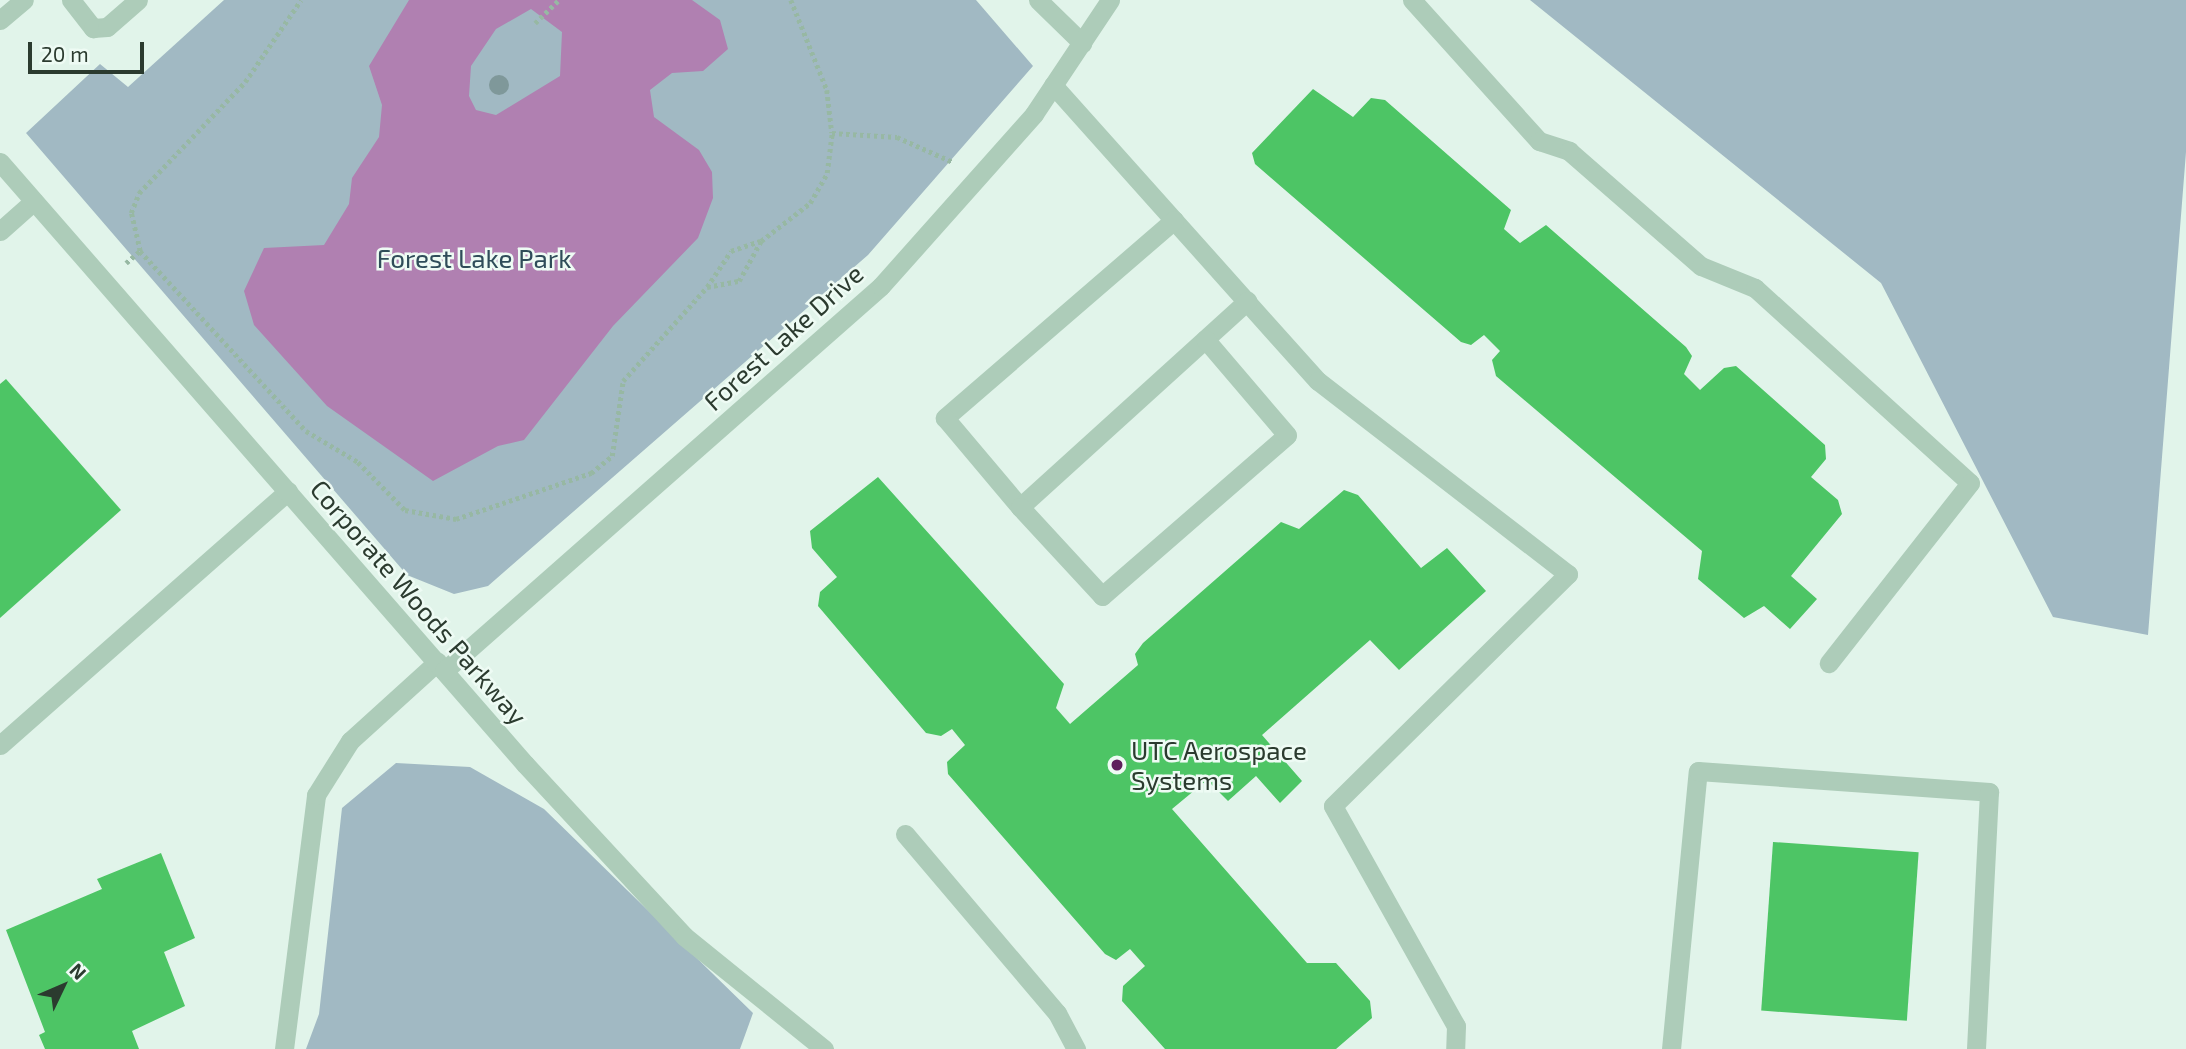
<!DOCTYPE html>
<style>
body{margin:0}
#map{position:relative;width:2186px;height:1049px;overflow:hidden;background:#e1f4ea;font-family:"Exo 2",sans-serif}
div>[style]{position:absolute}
.green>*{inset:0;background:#a1b9c3}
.water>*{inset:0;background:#b080b1}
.building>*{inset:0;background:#4dc565;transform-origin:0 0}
.path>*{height:4.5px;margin-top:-2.25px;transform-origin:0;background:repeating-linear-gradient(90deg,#97b8a3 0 3.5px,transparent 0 7px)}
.service>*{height:19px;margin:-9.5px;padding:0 9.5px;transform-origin:9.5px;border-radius:9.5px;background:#adccb9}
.minor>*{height:19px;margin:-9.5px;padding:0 9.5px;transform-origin:9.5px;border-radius:9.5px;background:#adccb9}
.trees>*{width:20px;height:20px;margin:-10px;border-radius:50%;background:#7f989a}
.dots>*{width:19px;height:19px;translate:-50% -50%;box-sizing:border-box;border:4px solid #eefbf4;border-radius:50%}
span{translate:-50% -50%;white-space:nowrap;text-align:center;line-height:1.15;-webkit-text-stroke:5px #eefbf4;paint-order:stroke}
.park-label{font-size:26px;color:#2f4c59}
.street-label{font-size:26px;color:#2b3b2f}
.poi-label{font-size:26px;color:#2b3b2f}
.left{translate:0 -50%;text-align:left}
.north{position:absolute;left:28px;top:951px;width:70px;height:70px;-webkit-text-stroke:5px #eefbf4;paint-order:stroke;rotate:46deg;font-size:19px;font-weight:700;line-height:28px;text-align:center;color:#2b3b2f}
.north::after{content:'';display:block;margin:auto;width:24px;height:32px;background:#2b3b2f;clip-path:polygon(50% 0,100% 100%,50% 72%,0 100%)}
.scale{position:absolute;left:28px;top:42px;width:116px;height:32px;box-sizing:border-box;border:4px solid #2b3b2f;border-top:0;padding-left:9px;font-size:21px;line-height:24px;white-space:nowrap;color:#2b3b2f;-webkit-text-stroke:5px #eefbf4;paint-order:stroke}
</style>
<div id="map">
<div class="green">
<div style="clip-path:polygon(224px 0,976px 0,1033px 66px,868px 255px,488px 586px,454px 594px,407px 575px,26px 133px,100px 64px,128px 87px)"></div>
<div style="clip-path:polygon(1530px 0,2186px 0,2186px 152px,2148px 635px,2053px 617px,1881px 283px)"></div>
<div style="clip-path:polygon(396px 763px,470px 767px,544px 809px,753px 1013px,740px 1049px,306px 1049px,319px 1014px,342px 808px)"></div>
</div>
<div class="water">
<div style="clip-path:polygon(evenodd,409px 0,692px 0,720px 20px,728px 49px,703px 71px,672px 73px,650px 90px,654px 117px,699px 150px,712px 172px,713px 198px,698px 238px,613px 326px,524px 440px,498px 446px,433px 481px,327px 406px,254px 325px,244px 291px,264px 248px,324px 245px,349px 204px,352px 178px,379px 137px,382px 105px,369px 66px,409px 0,531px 9px,562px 32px,560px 76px,496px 115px,476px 110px,469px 96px,471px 66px,496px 29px,531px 9px)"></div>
</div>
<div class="building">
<div style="clip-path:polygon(1313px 89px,1353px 117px,1371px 98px,1385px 100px,1511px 210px,1504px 229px,1520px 243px,1546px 225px,1686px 347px,1692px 356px,1684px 374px,1700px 390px,1724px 368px,1736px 366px,1825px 445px,1826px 459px,1811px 477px,1838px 500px,1842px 514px,1791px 576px,1817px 599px,1790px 629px,1764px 606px,1744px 618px,1698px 579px,1702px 551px,1496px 376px,1492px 360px,1500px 351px,1484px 335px,1471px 345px,1461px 342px,1255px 164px,1252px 153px)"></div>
<div style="clip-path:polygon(6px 379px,121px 510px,0 618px,0 384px)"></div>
<div style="clip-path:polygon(878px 477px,1064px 684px,1056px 708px,1070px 724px,1138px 665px,1135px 654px,1143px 643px,1281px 522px,1299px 529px,1344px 490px,1358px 495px,1421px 568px,1447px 548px,1486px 591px,1399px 670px,1370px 640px,1262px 735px,1302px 781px,1280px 803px,1256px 776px,1228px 801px,1207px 780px,1172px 809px,1307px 963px,1336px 963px,1370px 1001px,1372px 1018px,1336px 1049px,1165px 1049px,1122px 1001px,1123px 986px,1145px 966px,1130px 949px,1116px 960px,1105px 954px,948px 774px,947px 762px,965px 745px,952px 729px,941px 736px,926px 733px,818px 606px,820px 592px,837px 577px,812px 548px,810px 531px)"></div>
<div style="left:1773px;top:842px;width:146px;height:169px;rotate:4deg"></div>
<div style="clip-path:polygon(161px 853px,195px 938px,164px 952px,185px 1006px,132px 1031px,139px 1049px,45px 1049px,39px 1035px,45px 1032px,6px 930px,102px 889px,97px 879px)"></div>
</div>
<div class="path">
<div style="left:791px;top:0;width:97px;rotate:68.2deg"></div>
<div style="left:827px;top:90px;width:43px;rotate:83.4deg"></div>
<div style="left:535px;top:23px;width:33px;rotate:-44deg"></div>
<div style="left:140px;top:251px;width:39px;rotate:-103deg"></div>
<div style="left:131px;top:213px;width:22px;rotate:-68deg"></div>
<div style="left:139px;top:193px;width:153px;rotate:-46.3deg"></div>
<div style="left:245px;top:82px;width:99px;rotate:-55.7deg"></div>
<div style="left:126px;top:263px;width:18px;rotate:-41deg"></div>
<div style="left:140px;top:251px;width:245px;rotate:47.3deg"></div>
<div style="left:306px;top:431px;width:61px;rotate:30.8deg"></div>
<div style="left:358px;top:462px;width:67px;rotate:45.6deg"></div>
<div style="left:405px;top:510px;width:52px;rotate:10deg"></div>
<div style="left:456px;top:519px;width:143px;rotate:-18.8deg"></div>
<div style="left:591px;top:473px;width:27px;rotate:-39deg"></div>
<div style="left:612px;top:456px;width:76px;rotate:-81.7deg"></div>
<div style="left:623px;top:381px;width:126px;rotate:-48.2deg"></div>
<div style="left:707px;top:287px;width:33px;rotate:-11deg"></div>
<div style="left:739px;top:281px;width:46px;rotate:-61.2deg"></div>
<div style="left:761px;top:241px;width:62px;rotate:-37.8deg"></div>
<div style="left:810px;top:203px;width:34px;rotate:-60deg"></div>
<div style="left:827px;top:173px;width:40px;rotate:-82.9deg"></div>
<div style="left:832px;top:133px;width:65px;rotate:3.5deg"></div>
<div style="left:897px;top:137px;width:61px;rotate:24.1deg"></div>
<div style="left:707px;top:287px;width:43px;rotate:-56.3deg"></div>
<div style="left:731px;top:251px;width:31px;rotate:-19deg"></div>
</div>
<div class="service">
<div style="left:71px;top:0;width:36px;rotate:52deg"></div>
<div style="left:93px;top:28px;width:14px;rotate:-4deg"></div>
<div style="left:107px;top:27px;width:41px;rotate:-41.1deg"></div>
<div style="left:1038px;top:0;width:62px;rotate:44.3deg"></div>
<div style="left:1412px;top:0;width:190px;rotate:48deg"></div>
<div style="left:1539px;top:141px;width:32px;rotate:18deg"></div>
<div style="left:1569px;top:151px;width:175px;rotate:41.1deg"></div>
<div style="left:1701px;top:266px;width:58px;rotate:22.2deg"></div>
<div style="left:1755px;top:288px;width:290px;rotate:42.2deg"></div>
<div style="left:1970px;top:483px;width:229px;rotate:128.1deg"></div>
<div style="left:0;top:20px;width:31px;rotate:-40deg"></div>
<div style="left:1053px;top:85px;width:397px;rotate:48.2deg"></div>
<div style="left:1318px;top:381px;width:316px;rotate:37.7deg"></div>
<div style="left:1568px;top:574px;width:330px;rotate:135.4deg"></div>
<div style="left:1333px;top:806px;width:252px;rotate:60.8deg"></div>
<div style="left:1456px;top:1026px;width:23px;rotate:92deg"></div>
<div style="left:1174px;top:220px;width:303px;rotate:139.2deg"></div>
<div style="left:945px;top:418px;width:116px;rotate:49.9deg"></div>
<div style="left:1020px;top:507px;width:307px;rotate:-42.2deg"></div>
<div style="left:0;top:231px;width:45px;rotate:-41.4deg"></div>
<div style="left:1020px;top:507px;width:121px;rotate:47.3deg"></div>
<div style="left:1102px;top:596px;width:245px;rotate:-41deg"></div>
<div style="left:1287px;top:435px;width:126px;rotate:-130.5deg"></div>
<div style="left:0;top:745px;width:384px;rotate:-41.4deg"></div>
<div style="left:905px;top:834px;width:235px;rotate:49.7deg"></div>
<div style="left:1057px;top:1013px;width:41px;rotate:62.2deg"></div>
<div style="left:284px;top:1049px;width:256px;rotate:-82.8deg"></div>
<div style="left:316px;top:795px;width:64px;rotate:-57.8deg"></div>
<div style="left:350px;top:741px;width:118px;rotate:-42.2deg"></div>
<div style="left:1671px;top:1049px;width:279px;rotate:-84.5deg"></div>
<div style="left:1698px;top:771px;width:292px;rotate:4.1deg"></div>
<div style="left:1989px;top:792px;width:257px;rotate:92.9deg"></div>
</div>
<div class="minor">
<div style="left:0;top:162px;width:799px;rotate:48.91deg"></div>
<div style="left:525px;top:764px;width:234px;rotate:47.2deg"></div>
<div style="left:684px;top:936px;width:180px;rotate:38.9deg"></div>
<div style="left:444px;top:671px;width:582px;rotate:-41.38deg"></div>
<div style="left:881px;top:286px;width:230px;rotate:-48.3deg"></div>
<div style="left:1034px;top:114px;width:137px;rotate:-56.3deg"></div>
</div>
<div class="trees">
<div style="left:499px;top:85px"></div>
</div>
<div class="dots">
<div style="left:1117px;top:765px;background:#5d205c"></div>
</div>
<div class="park-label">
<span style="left:474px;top:258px">Forest Lake Park</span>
</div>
<div class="street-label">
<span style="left:783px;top:337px;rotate:-42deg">Forest Lake Drive</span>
<span style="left:419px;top:602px;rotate:49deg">Corporate Woods Parkway</span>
</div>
<div class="poi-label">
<span class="left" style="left:1131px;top:765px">UTC Aerospace<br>Systems</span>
</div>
<div class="north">N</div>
<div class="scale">20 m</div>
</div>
